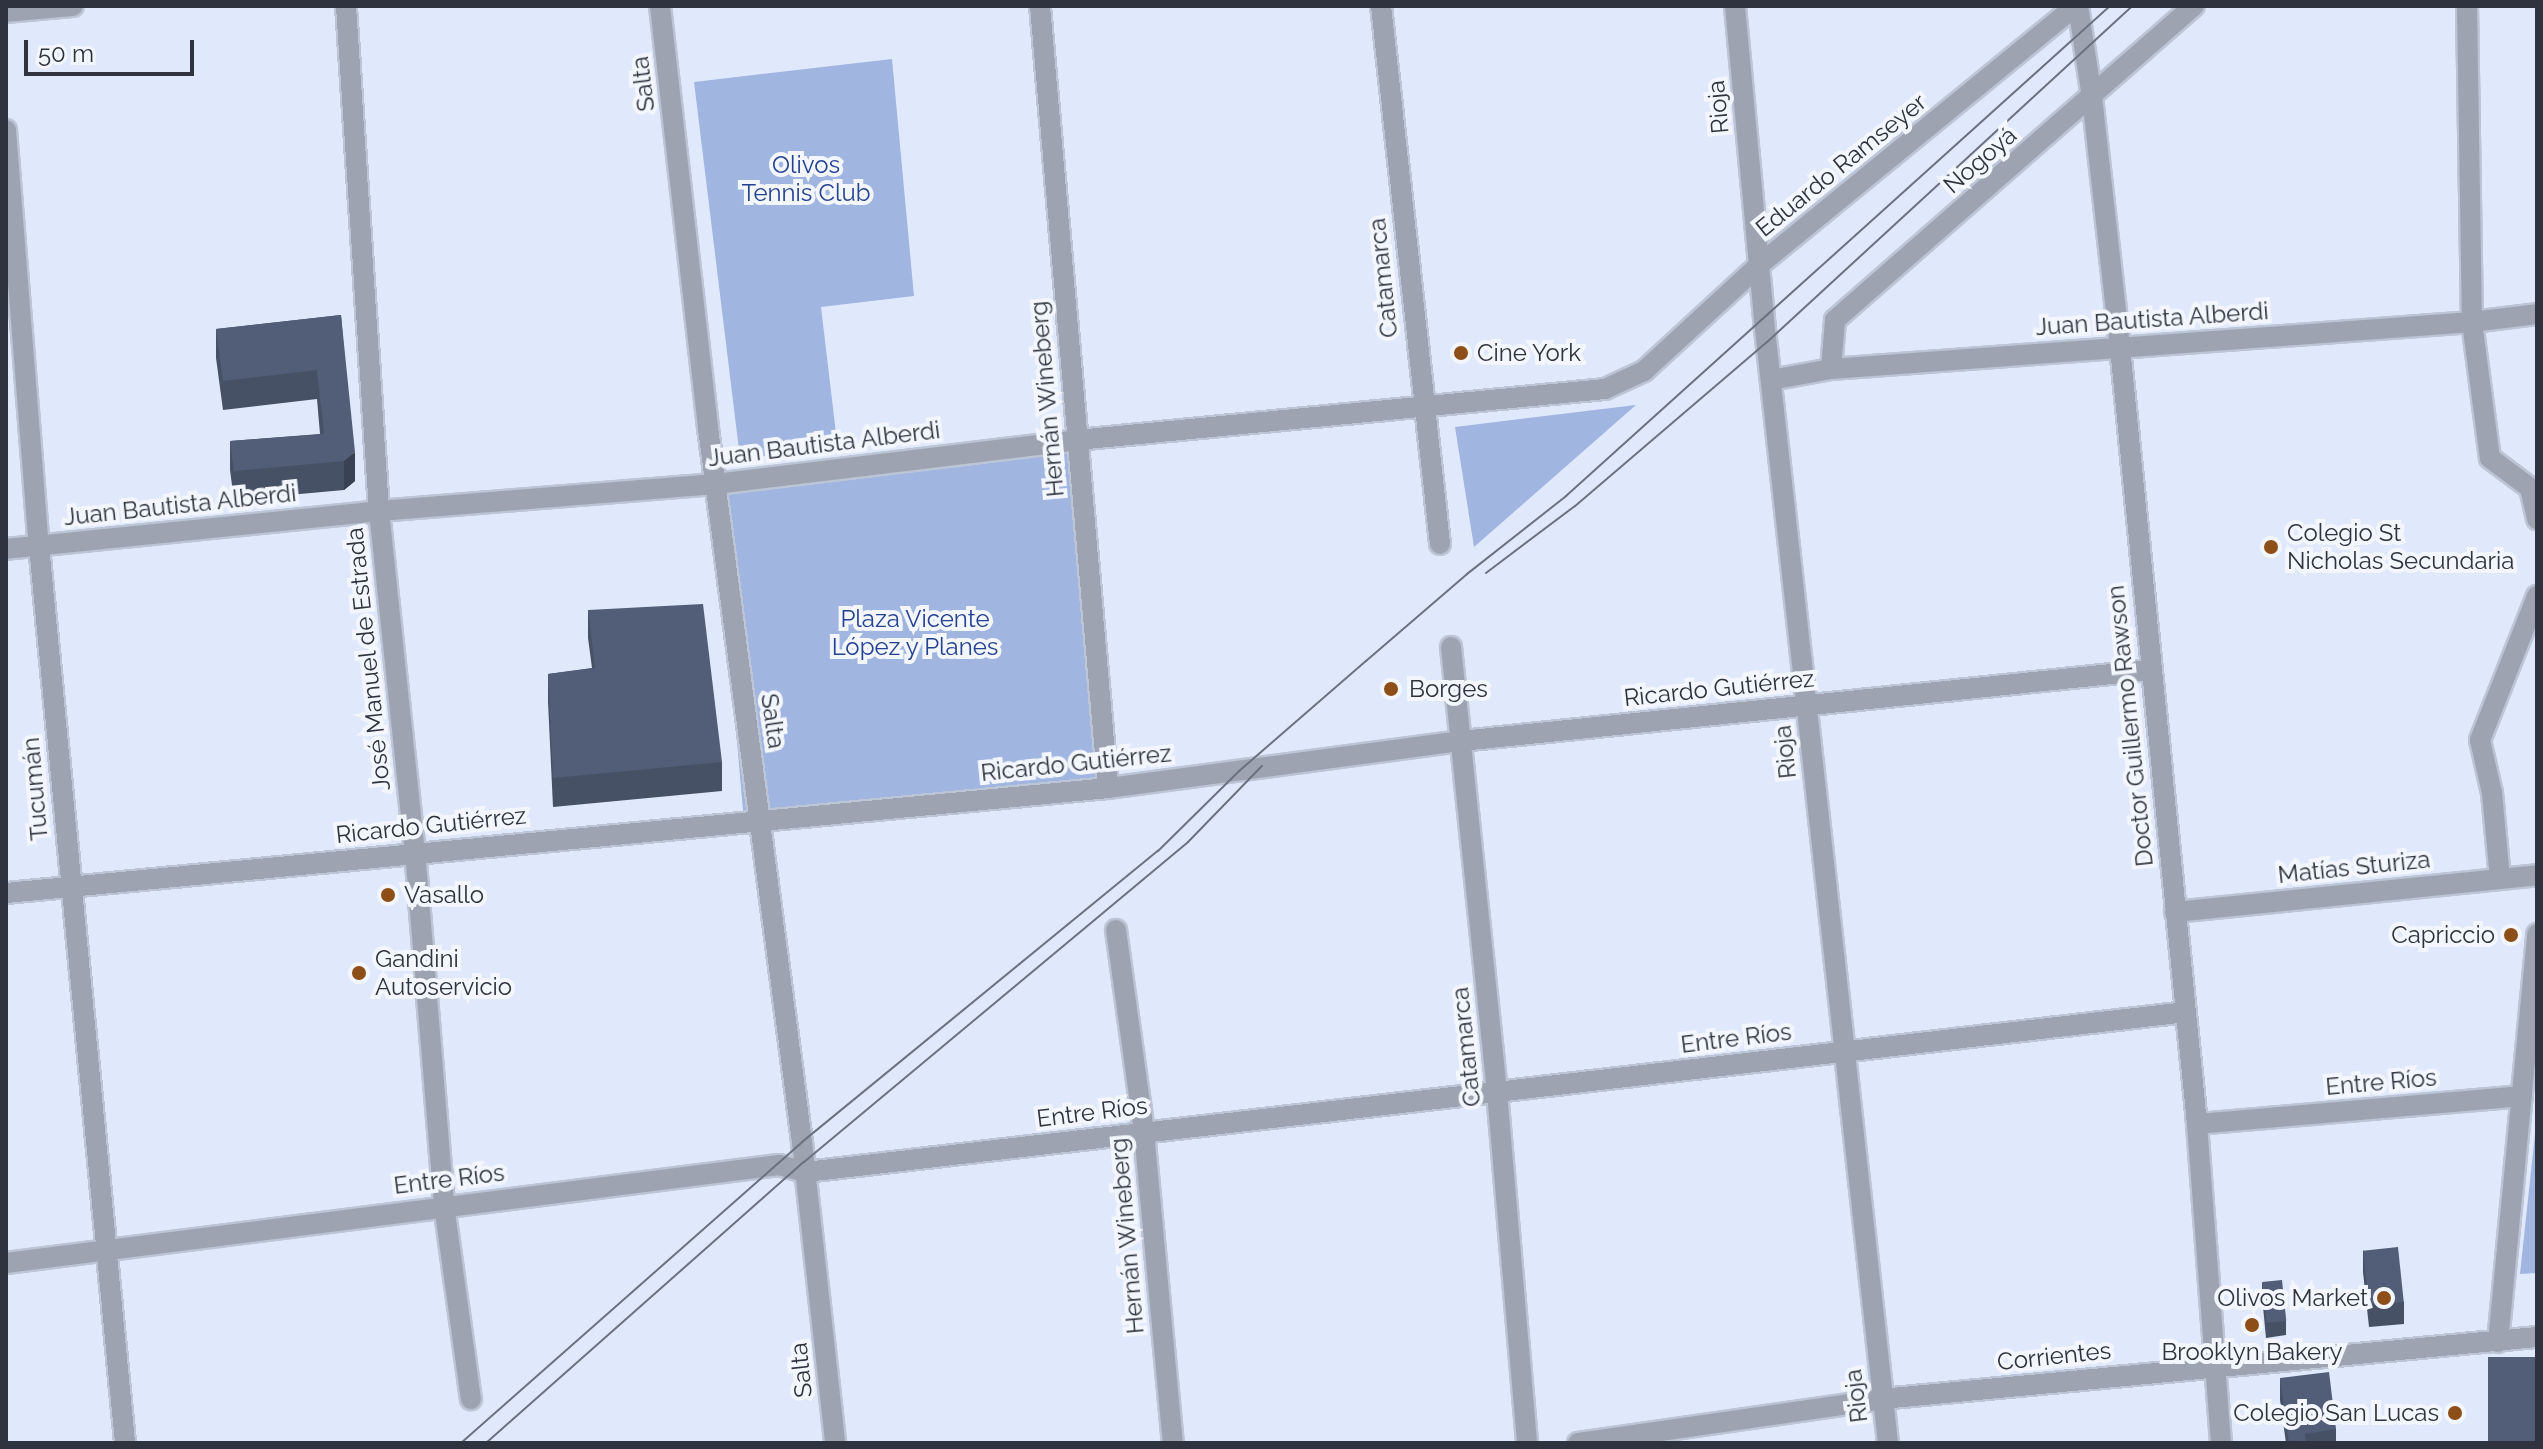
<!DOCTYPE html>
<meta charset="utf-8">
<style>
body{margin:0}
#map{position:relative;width:2543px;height:1449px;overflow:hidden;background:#e0e9fb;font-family:Raleway,sans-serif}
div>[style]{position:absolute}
.green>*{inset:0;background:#a1b5e1;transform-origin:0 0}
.roads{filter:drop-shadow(2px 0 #bcc5d5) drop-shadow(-2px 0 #bcc5d5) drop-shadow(0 2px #bcc5d5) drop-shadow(0 -2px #bcc5d5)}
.minor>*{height:20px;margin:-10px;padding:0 10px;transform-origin:10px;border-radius:10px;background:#9da3b0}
.tram>*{height:2px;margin:-1px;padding:0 1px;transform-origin:1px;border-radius:1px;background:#6b717f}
.wall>*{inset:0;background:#475166}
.shaded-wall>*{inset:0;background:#394253}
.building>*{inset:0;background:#525e77;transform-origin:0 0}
.dots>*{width:22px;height:22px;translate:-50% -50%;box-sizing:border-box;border:4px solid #f3f6fc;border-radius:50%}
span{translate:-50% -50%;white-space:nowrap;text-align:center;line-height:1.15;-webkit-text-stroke:8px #f3f6fc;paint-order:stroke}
.street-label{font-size:24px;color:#2e333f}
.park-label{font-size:24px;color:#254192}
.poi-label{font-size:24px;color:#2e333f}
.left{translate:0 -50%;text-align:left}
.right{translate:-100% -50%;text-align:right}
.frame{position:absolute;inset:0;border:8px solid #2e333f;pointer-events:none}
.scale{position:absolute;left:24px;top:40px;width:170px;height:36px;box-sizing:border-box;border:4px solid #2e333f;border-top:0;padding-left:10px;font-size:24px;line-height:28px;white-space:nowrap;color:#2e333f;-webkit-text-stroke:6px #f3f6fc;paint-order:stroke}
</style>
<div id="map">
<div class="green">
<div style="clip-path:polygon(892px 59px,914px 296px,821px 307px,838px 450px,740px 458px,694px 82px)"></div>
<div style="clip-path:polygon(1636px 405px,1474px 547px,1455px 427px)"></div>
<div style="left:1077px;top:440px;width:349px;height:365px;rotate:85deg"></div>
<div style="clip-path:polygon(2537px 1115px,2537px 1273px,2520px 1274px)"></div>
</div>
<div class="roads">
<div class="minor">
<div style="left:346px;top:6px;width:506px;rotate:86.26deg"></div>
<div style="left:379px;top:511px;width:342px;rotate:84deg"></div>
<div style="left:415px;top:851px;width:355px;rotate:85.3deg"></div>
<div style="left:444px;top:1205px;width:196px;rotate:82.1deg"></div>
<div style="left:660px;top:6px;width:425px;rotate:83.5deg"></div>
<div style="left:708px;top:428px;width:720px;rotate:82.5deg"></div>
<div style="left:802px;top:1142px;width:303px;rotate:83.7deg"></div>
<div style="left:1040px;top:6px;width:785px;rotate:85.03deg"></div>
<div style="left:1381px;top:6px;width:541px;rotate:83.74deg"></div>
<div style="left:1735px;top:6px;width:315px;rotate:84.7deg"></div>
<div style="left:1764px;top:320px;width:1130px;rotate:83.7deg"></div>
<div style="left:2078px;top:6px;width:92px;rotate:81.3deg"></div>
<div style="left:2092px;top:97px;width:252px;rotate:83.6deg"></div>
<div style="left:2120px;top:347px;width:781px;rotate:84.34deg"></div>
<div style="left:2197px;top:1124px;width:320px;rotate:85.7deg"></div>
<div style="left:2467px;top:6px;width:316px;rotate:89.1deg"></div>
<div style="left:2472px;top:322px;width:137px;rotate:82.5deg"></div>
<div style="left:2490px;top:458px;width:50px;rotate:36.9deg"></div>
<div style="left:2530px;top:488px;width:32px;rotate:77deg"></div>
<div style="left:6px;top:12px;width:67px;rotate:-5.1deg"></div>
<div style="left:6px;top:130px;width:417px;rotate:85.5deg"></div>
<div style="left:39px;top:546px;width:901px;rotate:84.52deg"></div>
<div style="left:1831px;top:369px;width:49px;rotate:-85.3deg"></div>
<div style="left:1835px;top:320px;width:477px;rotate:-41.2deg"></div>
<div style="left:1771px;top:380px;width:61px;rotate:-10.4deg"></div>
<div style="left:1831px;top:369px;width:643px;rotate:-4.19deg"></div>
<div style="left:2472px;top:322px;width:65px;rotate:-7deg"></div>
<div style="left:6px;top:549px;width:375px;rotate:-5.8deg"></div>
<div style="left:379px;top:511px;width:337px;rotate:-4.6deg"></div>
<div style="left:715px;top:484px;width:365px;rotate:-6.9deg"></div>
<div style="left:1077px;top:440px;width:530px;rotate:-5.52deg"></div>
<div style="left:1605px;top:389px;width:43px;rotate:-24.8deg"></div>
<div style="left:1644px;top:371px;width:155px;rotate:-42.6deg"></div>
<div style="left:1758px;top:266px;width:411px;rotate:-39.3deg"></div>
<div style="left:1451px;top:647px;width:447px;rotate:84.1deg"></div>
<div style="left:1497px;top:1092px;width:352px;rotate:85.1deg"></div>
<div style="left:2500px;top:879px;width:86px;rotate:-95.3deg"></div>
<div style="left:2492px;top:793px;width:54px;rotate:-102.8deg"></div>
<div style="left:2480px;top:740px;width:155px;rotate:-68.4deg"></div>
<div style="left:6px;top:893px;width:1107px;rotate:-5.44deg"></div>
<div style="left:1108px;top:788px;width:356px;rotate:-7.6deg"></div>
<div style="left:1461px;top:741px;width:693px;rotate:-5.88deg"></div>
<div style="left:2175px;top:912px;width:364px;rotate:-5.8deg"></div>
<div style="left:1116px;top:930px;width:204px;rotate:82.1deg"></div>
<div style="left:1144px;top:1132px;width:312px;rotate:84.7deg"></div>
<div style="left:2197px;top:1124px;width:326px;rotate:-4.9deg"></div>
<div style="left:6px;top:1263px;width:779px;rotate:-7.23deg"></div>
<div style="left:779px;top:1165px;width:28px;rotate:15deg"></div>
<div style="left:806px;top:1172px;width:1389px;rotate:-6.61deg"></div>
<div style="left:2498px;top:1342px;width:410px;rotate:-84.5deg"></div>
<div style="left:1578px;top:1443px;width:307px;rotate:-8.2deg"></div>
<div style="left:1882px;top:1399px;width:658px;rotate:-5.41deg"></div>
</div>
</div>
<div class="tram">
<div style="left:1486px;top:573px;width:111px;rotate:-37deg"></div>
<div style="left:1575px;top:506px;width:253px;rotate:-40.5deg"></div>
<div style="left:1767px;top:342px;width:496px;rotate:-42.6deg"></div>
<div style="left:461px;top:1443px;width:455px;rotate:-41.4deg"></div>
<div style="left:802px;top:1142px;width:460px;rotate:-39.3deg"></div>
<div style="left:1158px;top:851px;width:114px;rotate:-44.6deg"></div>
<div style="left:1239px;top:771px;width:168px;rotate:-40.9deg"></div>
<div style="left:1366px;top:661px;width:133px;rotate:-40.7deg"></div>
<div style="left:1467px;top:574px;width:126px;rotate:-38.2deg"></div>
<div style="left:1566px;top:496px;width:732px;rotate:-42.01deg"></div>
<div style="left:486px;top:1443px;width:424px;rotate:-41.5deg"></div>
<div style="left:804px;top:1162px;width:500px;rotate:-39.8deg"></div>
<div style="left:1188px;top:842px;width:106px;rotate:-45.8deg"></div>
</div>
<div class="wall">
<div style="clip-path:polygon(341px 315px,355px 481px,344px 490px,234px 500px,230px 470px,230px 441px,320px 434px,317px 399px,223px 410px,216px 358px,216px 329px)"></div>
<div style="clip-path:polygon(588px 610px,722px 762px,722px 791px,553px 807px,548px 702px,548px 674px,592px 668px,588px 638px)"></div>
<div style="clip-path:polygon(2363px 1250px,2404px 1302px,2404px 1324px,2369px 1327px,2363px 1272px)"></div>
<div style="clip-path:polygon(2262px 1282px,2286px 1321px,2286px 1335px,2266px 1338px,2262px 1296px)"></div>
<div style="clip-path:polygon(2280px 1378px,2336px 1429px,2336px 1443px,2286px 1443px,2280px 1400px)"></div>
</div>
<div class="shaded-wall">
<div style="clip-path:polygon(355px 452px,355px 481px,344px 490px,344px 461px)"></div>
</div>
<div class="building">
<div style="clip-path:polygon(341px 315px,355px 452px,344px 461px,234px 471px,230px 441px,324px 434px,317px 370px,223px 381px,216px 329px)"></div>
<div style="clip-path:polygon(703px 604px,722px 762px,553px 778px,548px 674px,595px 668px,588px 610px)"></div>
<div style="left:2398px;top:1247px;width:55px;height:35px;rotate:84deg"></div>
<div style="left:2282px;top:1280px;width:41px;height:20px;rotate:84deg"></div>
<div style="left:2537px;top:1357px;width:86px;height:49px;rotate:90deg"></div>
<div style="clip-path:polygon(2329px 1372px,2336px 1429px,2305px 1434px,2306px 1443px,2289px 1443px,2280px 1378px)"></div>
</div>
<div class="dots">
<div style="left:1461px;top:353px;background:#8e4e18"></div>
<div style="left:2271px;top:547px;background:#8e4e18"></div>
<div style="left:1391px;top:689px;background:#8e4e18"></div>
<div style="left:388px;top:895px;background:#8e4e18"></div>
<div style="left:2511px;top:935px;background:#8e4e18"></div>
<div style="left:359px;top:973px;background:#8e4e18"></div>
<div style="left:2384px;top:1298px;background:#8e4e18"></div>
<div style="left:2252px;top:1325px;background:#8e4e18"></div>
<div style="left:2455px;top:1413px;background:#8e4e18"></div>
</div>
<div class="street-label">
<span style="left:643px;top:84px;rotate:-97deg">Salta</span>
<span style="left:1718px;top:107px;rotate:-95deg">Rioja</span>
<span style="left:1980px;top:160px;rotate:-41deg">Nogoyá</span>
<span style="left:1841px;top:165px;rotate:-39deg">Eduardo Ramseyer</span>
<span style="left:1383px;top:278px;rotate:-96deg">Catamarca</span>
<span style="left:2152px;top:319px;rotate:-4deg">Juan Bautista Alberdi</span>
<span style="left:1047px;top:399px;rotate:-95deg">Hernán Wineberg</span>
<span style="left:824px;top:444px;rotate:-7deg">Juan Bautista Alberdi</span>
<span style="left:180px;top:505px;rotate:-6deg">Juan Bautista Alberdi</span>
<span style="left:368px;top:659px;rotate:-96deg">José Manuel de Estrada</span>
<span style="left:1719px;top:688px;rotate:-6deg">Ricardo Gutiérrez</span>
<span style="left:773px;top:721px;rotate:82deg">Salta</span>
<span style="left:2130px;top:726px;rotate:-96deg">Doctor Guillermo Rawson</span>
<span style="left:1785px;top:752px;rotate:-96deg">Rioja</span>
<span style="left:1076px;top:763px;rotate:-6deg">Ricardo Gutiérrez</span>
<span style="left:35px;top:789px;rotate:-95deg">Tucumán</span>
<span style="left:431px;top:825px;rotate:-6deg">Ricardo Gutiérrez</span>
<span style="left:2354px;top:867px;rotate:-6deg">Matías Sturiza</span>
<span style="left:1736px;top:1038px;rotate:-7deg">Entre Ríos</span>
<span style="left:1466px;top:1047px;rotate:-96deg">Catamarca</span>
<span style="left:2381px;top:1082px;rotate:-5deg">Entre Ríos</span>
<span style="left:1092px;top:1112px;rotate:-7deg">Entre Ríos</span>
<span style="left:449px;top:1179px;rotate:-7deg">Entre Ríos</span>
<span style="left:1127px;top:1236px;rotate:-95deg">Hernán Wineberg</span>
<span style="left:2054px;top:1356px;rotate:-6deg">Corrientes</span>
<span style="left:801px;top:1370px;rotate:-96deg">Salta</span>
<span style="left:1856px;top:1396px;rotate:-97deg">Rioja</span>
</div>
<div class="park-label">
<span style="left:806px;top:179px">Olivos<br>Tennis Club</span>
<span style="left:915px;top:633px">Plaza Vicente<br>López y Planes</span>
</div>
<div class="poi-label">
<span class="left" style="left:1477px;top:353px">Cine York</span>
<span class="left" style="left:2287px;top:547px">Colegio St<br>Nicholas Secundaria</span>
<span class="left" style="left:1409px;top:689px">Borges</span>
<span class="left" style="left:404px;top:895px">Vasallo</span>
<span class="right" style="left:2495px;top:935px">Capriccio</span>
<span class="left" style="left:375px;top:973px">Gandini<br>Autoservicio</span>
<span class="right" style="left:2368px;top:1298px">Olivos Market</span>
<span style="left:2252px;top:1352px">Brooklyn Bakery</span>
<span class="right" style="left:2439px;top:1413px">Colegio San Lucas</span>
</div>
<div class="frame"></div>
<div class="scale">50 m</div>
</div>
